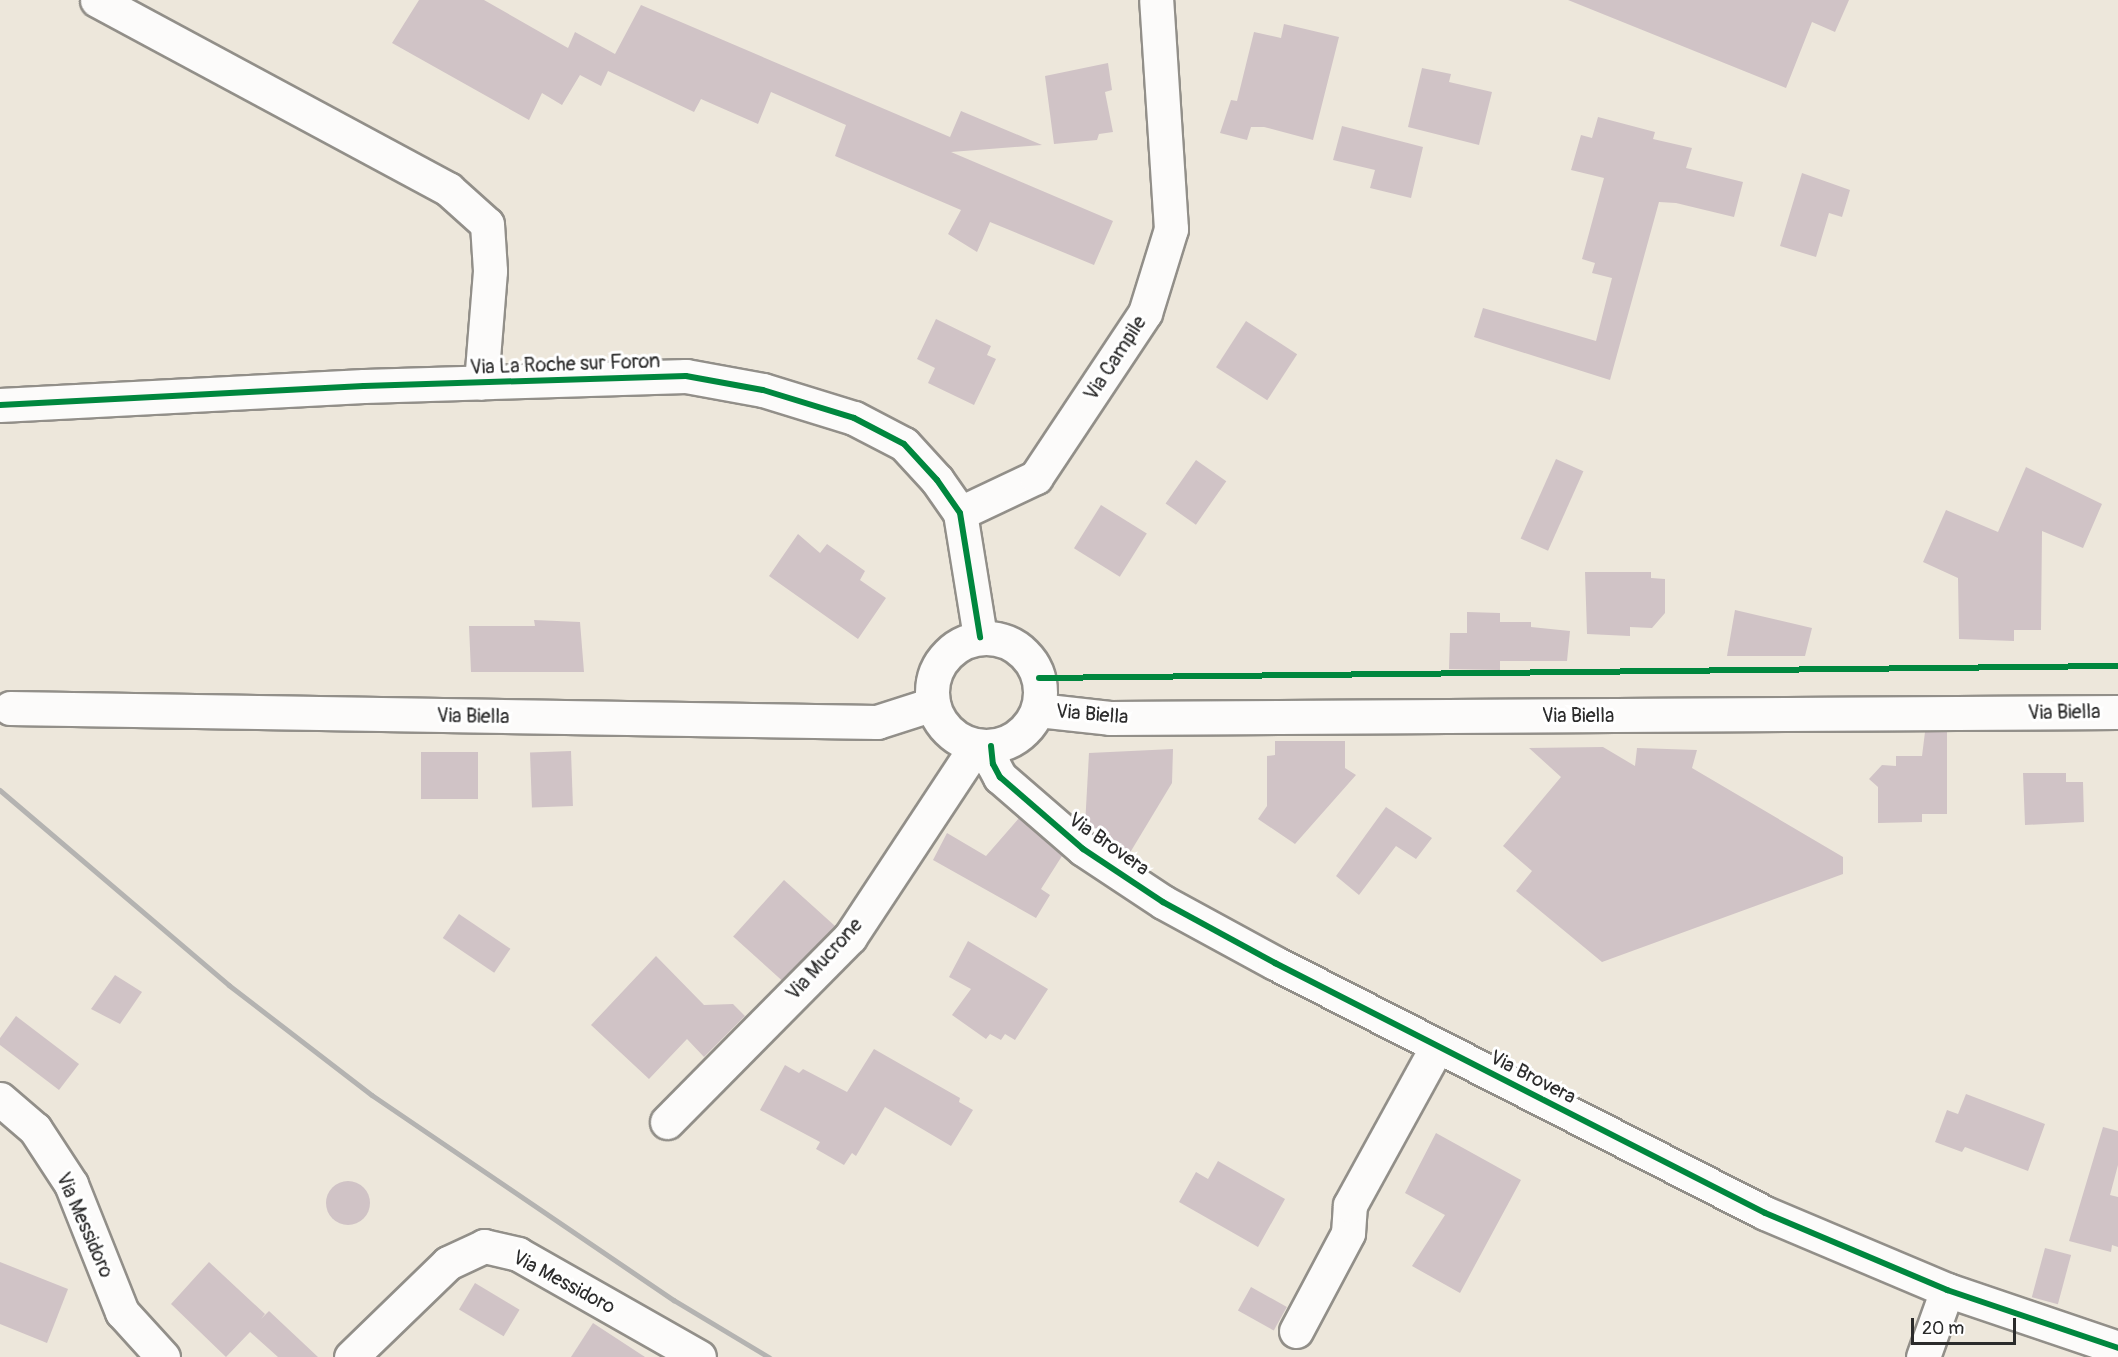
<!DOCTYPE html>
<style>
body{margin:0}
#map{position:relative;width:2118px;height:1357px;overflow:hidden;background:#ede7db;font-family:Pangolin,sans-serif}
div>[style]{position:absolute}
.building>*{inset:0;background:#d0c3c6;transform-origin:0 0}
.round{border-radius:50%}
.roads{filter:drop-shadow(2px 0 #928f89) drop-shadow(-2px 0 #928f89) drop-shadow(0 2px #928f89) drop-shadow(0 -2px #928f89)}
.street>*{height:33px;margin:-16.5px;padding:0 16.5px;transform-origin:16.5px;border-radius:16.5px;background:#fcfbfa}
.secondary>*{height:33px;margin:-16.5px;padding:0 16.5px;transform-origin:16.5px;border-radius:16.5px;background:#fcfbfa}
.secondary>.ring{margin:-16.5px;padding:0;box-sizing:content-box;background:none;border:33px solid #fcfbfa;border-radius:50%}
.rail>*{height:4.5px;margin:-2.25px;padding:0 2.25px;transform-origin:2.25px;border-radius:2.25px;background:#b4b3b1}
.cycleway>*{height:6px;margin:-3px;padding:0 3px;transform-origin:3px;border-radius:3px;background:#00873e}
span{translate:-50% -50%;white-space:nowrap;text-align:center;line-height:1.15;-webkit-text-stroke:6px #fff;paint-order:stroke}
.street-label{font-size:20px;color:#2b2b2b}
.scale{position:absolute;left:1911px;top:1318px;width:105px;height:27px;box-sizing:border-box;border:3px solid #2b2b2b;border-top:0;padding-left:8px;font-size:18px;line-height:21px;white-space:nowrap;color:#2b2b2b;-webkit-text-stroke:4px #fff;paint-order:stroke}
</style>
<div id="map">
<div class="building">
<div style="clip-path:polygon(419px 0,484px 0,568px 48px,575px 32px,615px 54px,641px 5px,950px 137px,961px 111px,1042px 145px,951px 152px,1113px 221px,1094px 265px,990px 222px,977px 252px,948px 234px,961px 210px,835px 156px,846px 125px,771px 92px,758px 124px,701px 99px,694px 112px,608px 71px,601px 86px,580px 75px,562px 105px,542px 93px,529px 120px,392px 43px)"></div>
<div style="clip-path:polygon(1568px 0,1849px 0,1835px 32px,1812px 22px,1786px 88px)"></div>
<div style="clip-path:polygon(1284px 24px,1339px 37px,1313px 140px,1264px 127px,1251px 127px,1247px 140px,1220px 133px,1231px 100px,1237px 101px,1254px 32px,1281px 38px)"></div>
<div style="clip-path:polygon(1108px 63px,1112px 90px,1105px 92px,1113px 132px,1099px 134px,1097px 140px,1054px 144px,1045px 76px)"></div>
<div style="clip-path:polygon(1422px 68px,1451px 74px,1449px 82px,1492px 92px,1479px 145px,1408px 127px)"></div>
<div style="clip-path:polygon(1598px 117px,1655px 132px,1653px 139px,1692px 148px,1686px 168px,1743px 182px,1734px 217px,1676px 203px,1659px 202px,1610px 380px,1474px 337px,1483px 308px,1596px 341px,1612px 278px,1592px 273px,1595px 263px,1582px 259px,1604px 178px,1571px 170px,1581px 135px,1592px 138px)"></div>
<div style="clip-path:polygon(1342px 126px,1423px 147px,1411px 198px,1370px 188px,1375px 170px,1333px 160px)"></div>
<div style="clip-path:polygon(1802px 173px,1850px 190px,1842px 217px,1829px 213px,1816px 257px,1780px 246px)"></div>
<div style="clip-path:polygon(936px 319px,991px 346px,987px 355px,996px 359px,974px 405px,928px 383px,935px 368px,917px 359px)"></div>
<div style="left:1246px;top:321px;width:61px;height:55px;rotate:33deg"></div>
<div style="left:1556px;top:459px;width:30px;height:87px;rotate:24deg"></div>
<div style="left:1196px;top:460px;width:37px;height:53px;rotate:35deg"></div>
<div style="clip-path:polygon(2026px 467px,2102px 504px,2083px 548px,2042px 531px,2041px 630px,2014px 630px,2014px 641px,1959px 639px,1958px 578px,1923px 562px,1946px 510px,1998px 532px)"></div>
<div style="left:1101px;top:505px;width:54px;height:51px;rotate:32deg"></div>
<div style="clip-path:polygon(798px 534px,820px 553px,827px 544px,865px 571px,860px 580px,886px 598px,858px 639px,769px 576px)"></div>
<div style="clip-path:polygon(1585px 572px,1651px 572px,1651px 578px,1665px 579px,1665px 613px,1652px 628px,1630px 627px,1630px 636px,1587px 634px)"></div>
<div style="clip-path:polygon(1735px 610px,1812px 628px,1805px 656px,1727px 656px)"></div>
<div style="clip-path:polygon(1467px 612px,1500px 613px,1500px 622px,1531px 622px,1531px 627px,1570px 631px,1567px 661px,1500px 661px,1500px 670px,1449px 669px,1450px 633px,1467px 633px)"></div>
<div style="clip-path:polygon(534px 620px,580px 622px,584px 672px,471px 672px,469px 626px,535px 626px)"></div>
<div style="clip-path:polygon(1925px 732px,1947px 732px,1947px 814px,1922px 814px,1922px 822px,1878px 823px,1878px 787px,1869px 779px,1882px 765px,1896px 766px,1896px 756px,1922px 756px)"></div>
<div style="clip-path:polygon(1275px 741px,1345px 741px,1345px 768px,1356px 775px,1295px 844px,1258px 819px,1267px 806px,1267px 756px,1275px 755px)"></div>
<div style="clip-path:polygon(1603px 747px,1635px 766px,1637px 748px,1697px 750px,1692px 768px,1843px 857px,1843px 874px,1602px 962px,1516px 891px,1532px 871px,1503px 846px,1561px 777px,1529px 748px)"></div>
<div style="clip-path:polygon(1173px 749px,1172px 783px,1128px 856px,1085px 826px,1089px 753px)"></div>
<div style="left:571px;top:751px;width:55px;height:41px;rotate:88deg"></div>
<div style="left:421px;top:752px;width:57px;height:47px"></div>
<div style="clip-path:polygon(2023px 773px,2066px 773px,2066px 782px,2083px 782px,2084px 822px,2025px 825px)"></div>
<div style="clip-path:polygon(1386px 807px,1432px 838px,1416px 859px,1396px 846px,1359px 895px,1336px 876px)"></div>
<div style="clip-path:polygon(1019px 818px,1062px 856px,1041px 889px,1050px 895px,1036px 918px,933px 860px,947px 833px,986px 856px)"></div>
<div style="left:784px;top:880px;width:69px;height:76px;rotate:42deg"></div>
<div style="left:459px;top:914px;width:62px;height:29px;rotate:34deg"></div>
<div style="clip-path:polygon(968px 941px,1048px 989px,1015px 1040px,1005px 1034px,1001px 1040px,990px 1034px,986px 1039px,952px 1015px,971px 989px,949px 977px)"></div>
<div style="clip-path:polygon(656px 956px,704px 1005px,733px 1004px,745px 1016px,704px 1057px,687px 1039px,649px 1079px,591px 1025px)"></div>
<div style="clip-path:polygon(115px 975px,142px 992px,120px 1024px,91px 1009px)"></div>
<div style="clip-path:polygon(16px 1016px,79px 1064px,59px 1090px,0 1045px,0 1038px)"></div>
<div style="clip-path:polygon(874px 1049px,960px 1098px,959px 1102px,973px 1110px,951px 1146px,885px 1107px,856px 1156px,852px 1153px,844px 1165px,816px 1149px,820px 1142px,760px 1110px,785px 1065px,799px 1073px,803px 1069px,847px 1092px)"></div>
<div style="clip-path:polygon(1966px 1094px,2045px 1124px,2028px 1171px,1965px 1147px,1962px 1152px,1935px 1142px,1947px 1110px,1958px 1114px)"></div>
<div style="clip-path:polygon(2103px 1127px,2118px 1131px,2118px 1165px,2110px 1195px,2118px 1197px,2118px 1247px,2112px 1245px,2111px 1252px,2069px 1241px)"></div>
<div style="clip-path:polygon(1436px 1133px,1521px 1180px,1460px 1293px,1412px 1266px,1445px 1215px,1405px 1193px)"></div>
<div style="clip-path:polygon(1218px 1161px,1285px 1199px,1258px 1247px,1179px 1202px,1196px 1172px,1208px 1179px)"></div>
<div class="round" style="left:326px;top:1181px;width:44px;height:44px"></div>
<div style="left:2045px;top:1248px;width:27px;height:51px;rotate:15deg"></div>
<div style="clip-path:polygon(0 1262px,68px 1289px,47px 1343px,0 1324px)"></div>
<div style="clip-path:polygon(209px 1262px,265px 1314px,261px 1319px,269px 1311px,318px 1357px,278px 1357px,250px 1332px,226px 1357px,171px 1304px)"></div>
<div style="left:475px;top:1283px;width:52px;height:31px;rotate:31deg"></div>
<div style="left:1251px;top:1287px;width:41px;height:27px;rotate:29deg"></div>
<div style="clip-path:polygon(593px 1323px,645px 1357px,571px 1357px)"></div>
</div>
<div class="roads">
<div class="street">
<div style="left:97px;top:0;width:399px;rotate:28.3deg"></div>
<div style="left:448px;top:189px;width:52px;rotate:41.9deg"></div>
<div style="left:487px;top:224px;width:47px;rotate:86.3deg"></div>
<div style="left:490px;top:271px;width:112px;rotate:94.6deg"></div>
<div style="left:960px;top:513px;width:84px;rotate:-25.3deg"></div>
<div style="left:1036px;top:477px;width:197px;rotate:-56.4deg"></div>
<div style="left:1145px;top:313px;width:88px;rotate:-72.8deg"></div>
<div style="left:1171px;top:229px;width:229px;rotate:-93.7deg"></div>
<div style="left:10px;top:708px;width:867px;rotate:0.93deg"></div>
<div style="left:877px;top:722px;width:59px;rotate:-17.8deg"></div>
<div style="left:991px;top:746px;width:18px;rotate:84deg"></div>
<div style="left:993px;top:764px;width:15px;rotate:62deg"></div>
<div style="left:1000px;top:777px;width:110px;rotate:40.9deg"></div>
<div style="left:1083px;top:849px;width:96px;rotate:33.5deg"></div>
<div style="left:1163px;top:902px;width:128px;rotate:28.6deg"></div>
<div style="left:1275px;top:963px;width:550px;rotate:27.03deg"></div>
<div style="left:1765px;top:1213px;width:198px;rotate:22.9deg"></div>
<div style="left:1947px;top:1290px;width:181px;rotate:18.7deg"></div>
<div style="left:0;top:1099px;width:46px;rotate:40.6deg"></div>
<div style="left:35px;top:1129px;width:66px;rotate:56.8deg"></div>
<div style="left:71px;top:1184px;width:138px;rotate:68.3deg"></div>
<div style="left:122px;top:1312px;width:61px;rotate:47.7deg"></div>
<div style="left:667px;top:1122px;width:260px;rotate:-45.3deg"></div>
<div style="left:850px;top:937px;width:229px;rotate:-56.6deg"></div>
<div style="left:1296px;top:1331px;width:111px;rotate:-62deg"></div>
<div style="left:1348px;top:1233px;width:28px;rotate:-86deg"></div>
<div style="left:1350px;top:1205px;width:180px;rotate:-61.2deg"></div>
<div style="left:351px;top:1357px;width:135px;rotate:-44.1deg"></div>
<div style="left:448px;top:1263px;width:40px;rotate:-25deg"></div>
<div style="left:484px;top:1246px;width:35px;rotate:13deg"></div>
<div style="left:518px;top:1254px;width:208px;rotate:29.6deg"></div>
<div style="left:1923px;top:1357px;width:71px;rotate:-70.3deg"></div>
</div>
<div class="secondary">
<div style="left:0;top:405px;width:364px;rotate:-3deg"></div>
<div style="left:364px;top:386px;width:322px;rotate:-1.8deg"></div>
<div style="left:686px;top:376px;width:78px;rotate:10.3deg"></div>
<div style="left:763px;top:390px;width:95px;rotate:17.1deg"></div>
<div style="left:854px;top:418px;width:56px;rotate:27.5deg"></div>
<div style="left:904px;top:444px;width:49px;rotate:47.5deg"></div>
<div style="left:937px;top:480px;width:40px;rotate:55.1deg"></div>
<div style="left:960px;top:513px;width:126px;rotate:80.8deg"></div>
<div class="ring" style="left:932px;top:638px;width:75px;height:75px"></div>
<div style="left:1038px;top:710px;width:72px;rotate:6.3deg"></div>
<div style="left:1110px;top:718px;width:1008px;rotate:-0.34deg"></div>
</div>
</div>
<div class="rail">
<div style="left:0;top:790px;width:301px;rotate:40.4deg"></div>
<div style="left:229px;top:985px;width:180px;rotate:37.6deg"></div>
<div style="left:372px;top:1095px;width:365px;rotate:34.2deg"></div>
<div style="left:674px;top:1300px;width:111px;rotate:31deg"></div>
</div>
<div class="cycleway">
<div style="left:0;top:405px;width:364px;rotate:-3deg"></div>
<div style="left:364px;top:386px;width:322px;rotate:-1.8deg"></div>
<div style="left:686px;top:376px;width:78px;rotate:10.3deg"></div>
<div style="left:763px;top:390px;width:95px;rotate:17.1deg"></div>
<div style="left:854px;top:418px;width:56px;rotate:27.5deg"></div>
<div style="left:904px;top:444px;width:49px;rotate:47.5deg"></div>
<div style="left:937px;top:480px;width:40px;rotate:55.1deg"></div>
<div style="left:960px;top:513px;width:126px;rotate:80.8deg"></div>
<div style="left:1039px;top:678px;width:1079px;rotate:-0.64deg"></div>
<div style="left:991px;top:746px;width:18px;rotate:84deg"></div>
<div style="left:993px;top:764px;width:15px;rotate:62deg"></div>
<div style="left:1000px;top:777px;width:110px;rotate:40.9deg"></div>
<div style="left:1083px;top:849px;width:96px;rotate:33.5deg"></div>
<div style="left:1163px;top:902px;width:128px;rotate:28.6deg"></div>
<div style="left:1275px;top:963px;width:550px;rotate:27.03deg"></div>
<div style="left:1765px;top:1213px;width:198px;rotate:22.9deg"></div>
<div style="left:1947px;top:1290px;width:181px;rotate:18.7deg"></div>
</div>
<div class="street-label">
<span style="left:1115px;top:358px;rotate:-57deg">Via Campile</span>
<span style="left:565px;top:364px;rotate:-2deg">Via La Roche sur Foron</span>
<span style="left:2064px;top:712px;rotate:-1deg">Via Biella</span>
<span style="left:1092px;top:714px;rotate:5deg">Via Biella</span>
<span style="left:1578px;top:715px">Via Biella</span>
<span style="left:473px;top:716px;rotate:1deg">Via Biella</span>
<span style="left:1109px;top:844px;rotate:35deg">Via Brovera</span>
<span style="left:824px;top:959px;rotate:-48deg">Via Mucrone</span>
<span style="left:1533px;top:1077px;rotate:27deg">Via Brovera</span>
<span style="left:85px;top:1225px;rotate:66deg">Via Messidoro</span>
<span style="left:564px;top:1282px;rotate:28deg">Via Messidoro</span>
</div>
<div class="scale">20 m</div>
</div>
